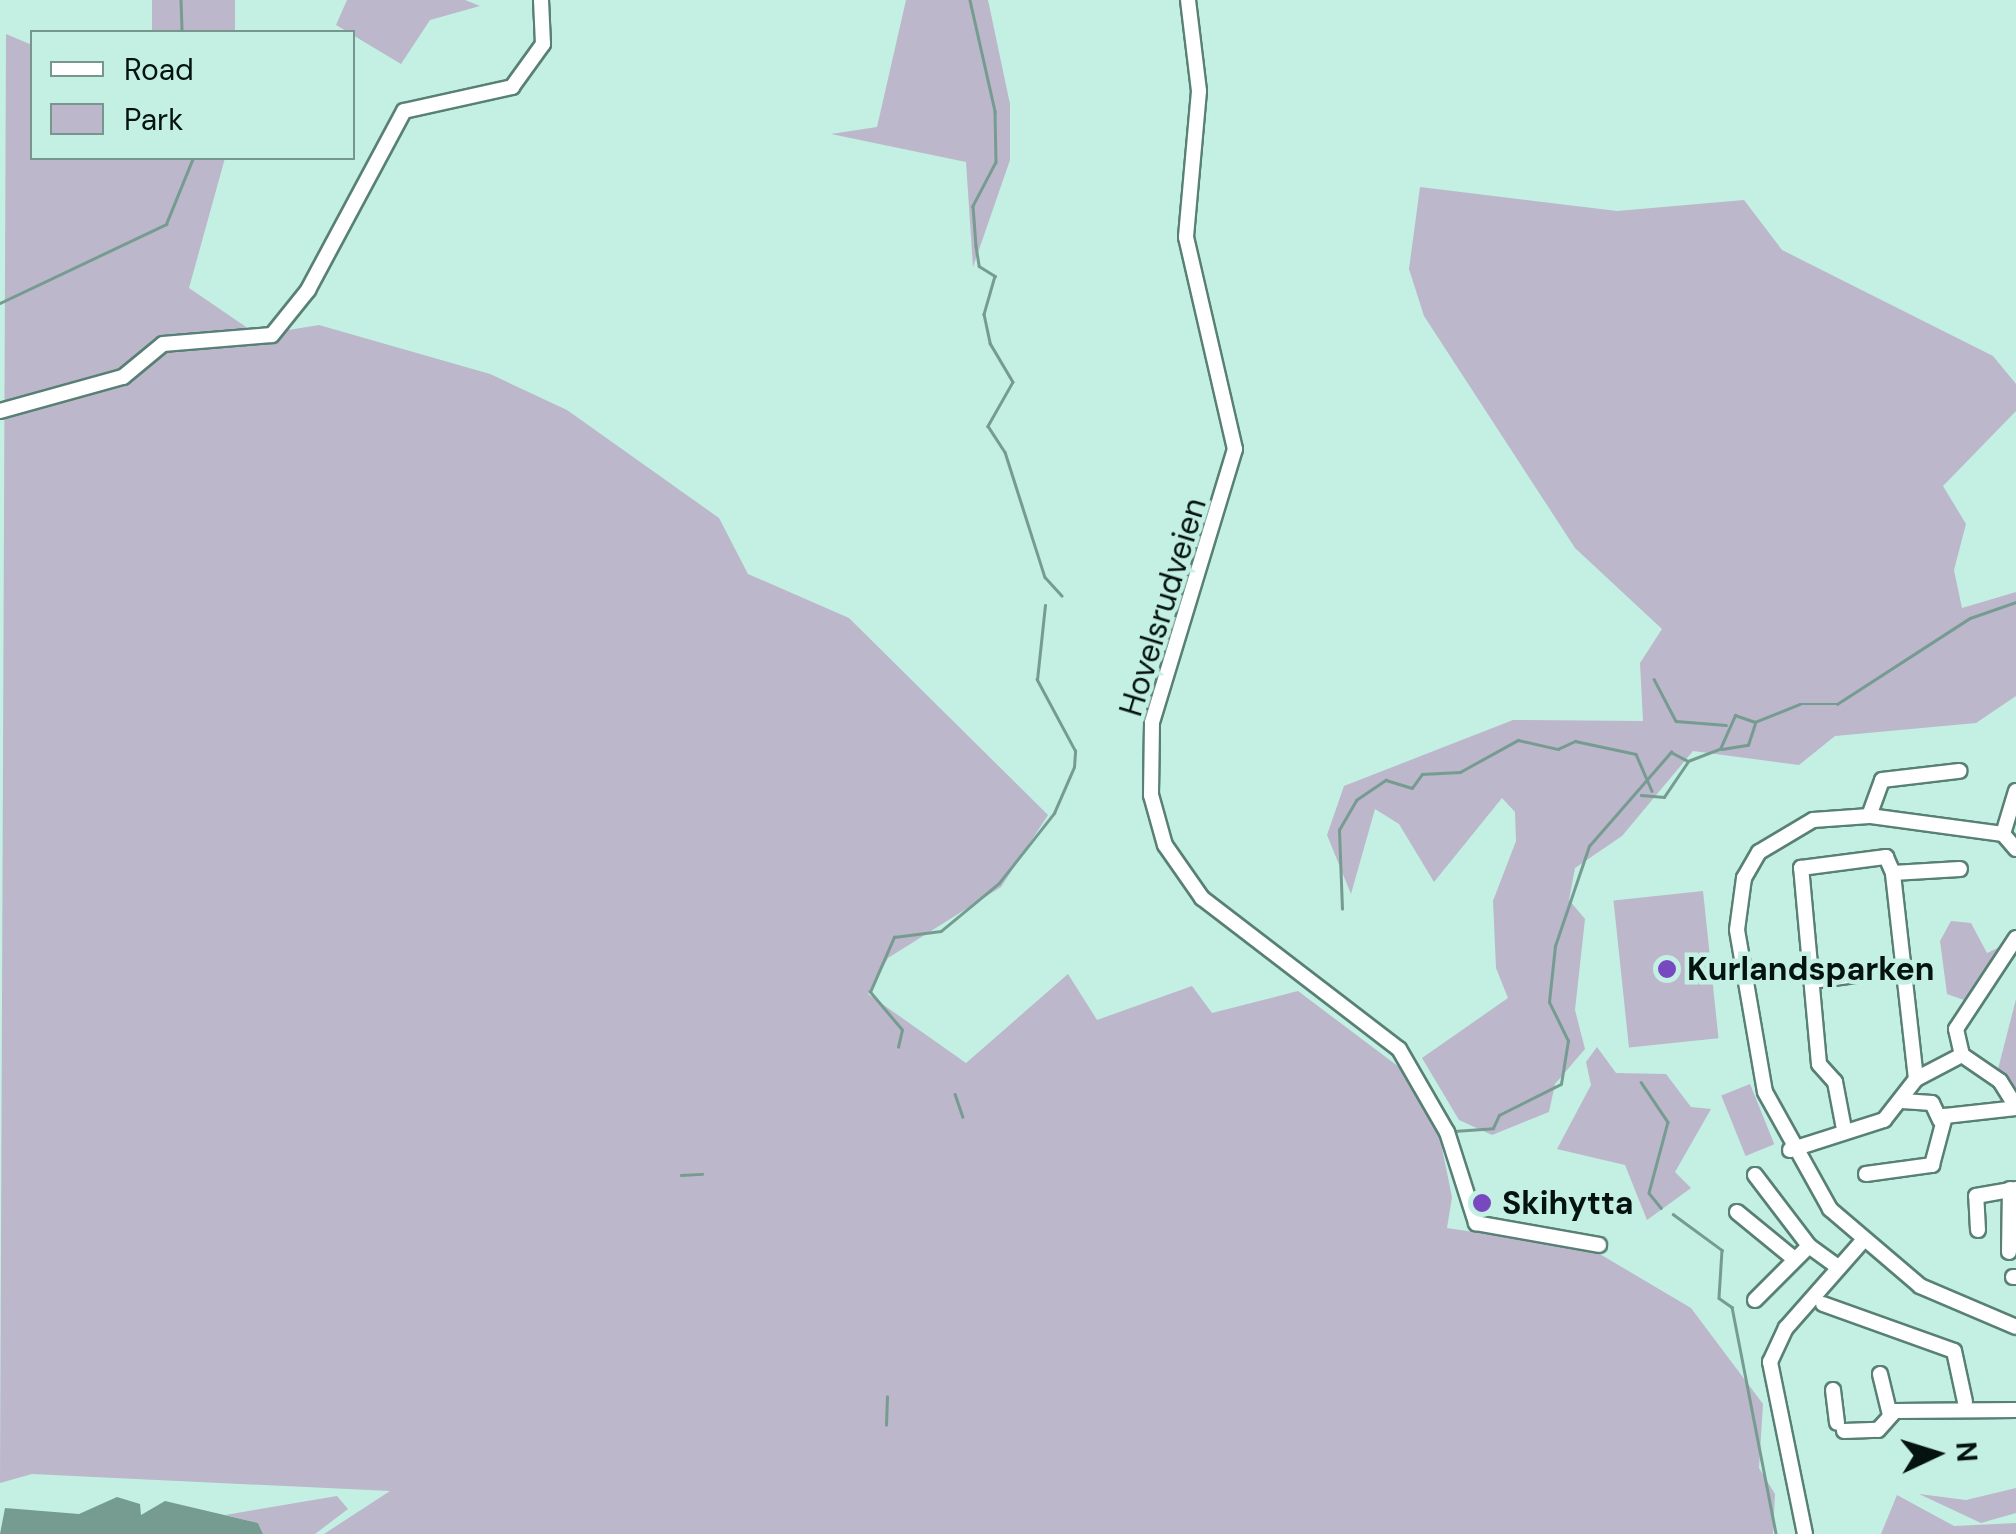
<!DOCTYPE html>
<style>
body{margin:0}
#map{position:relative;width:2016px;height:1534px;overflow:hidden;background:#c4efe3;font-family:"DM Sans",sans-serif}
div>[style]{position:absolute}
.green>*{inset:0;background:#bcb7cb;transform-origin:0 0}
.water>*{inset:0;background:#769c91}
.stream>*{height:2.5px;margin:-1.25px;padding:0 1.25px;transform-origin:1.25px;border-radius:1.25px;background:#769c91}
.roads{filter:drop-shadow(2px 0 #588075) drop-shadow(-2px 0 #588075) drop-shadow(0 2px #588075) drop-shadow(0 -2px #588075)}
.minor>*{height:14px;margin:-7px;padding:0 7px;transform-origin:7px;border-radius:7px;background:#fff}
.dots>*{width:28px;height:28px;translate:-50% -50%;box-sizing:border-box;border:5px solid #c4efe3;border-radius:50%}
span{translate:-50% -50%;white-space:nowrap;text-align:center;line-height:1.15;-webkit-text-stroke:9px #c4efe3;paint-order:stroke}
.street-label{font-size:32px;color:#04130f}
.poi-label{font-size:32px;color:#04130f;font-weight:700}
.left{translate:0 -50%;text-align:left}
.legend{position:absolute;left:30px;top:30px;width:325px;height:130px;box-sizing:border-box;background:#c4efe3;border:2px solid #77978e;margin:0;padding:12px 18px;list-style:none;font-size:30px;color:#04130f}
.legend li{display:flex;align-items:center;gap:20px;height:50px}
.legend b{width:50px;border:2px solid #77978e}
.north{position:absolute;left:1886px;top:1404px;width:100px;height:100px;-webkit-text-stroke:8px #c4efe3;paint-order:stroke;rotate:86deg;font-size:28px;font-weight:700;line-height:40px;text-align:center;color:#04130f}
.north::after{content:'';display:block;margin:auto;width:35px;height:45px;background:#04130f;clip-path:polygon(50% 0,100% 100%,50% 72%,0 100%)}
</style>
<div id="map">
<div class="green">
<div style="left:152px;top:0;width:83px;height:32px"></div>
<div style="clip-path:polygon(347px 0,465px 0,480px 6px,430px 20px,401px 64px,336px 25px)"></div>
<div style="clip-path:polygon(906px 0,988px 0,1010px 104px,1010px 160px,973px 267px,966px 162px,831px 134px,877px 127px)"></div>
<div style="clip-path:polygon(6px 34px,32px 45px,32px 158px,225px 158px,189px 288px,258px 335px,319px 325px,490px 374px,567px 410px,719px 518px,748px 574px,849px 618px,1048px 815px,1001px 887px,888px 958px,868px 994px,966px 1063px,1068px 974px,1097px 1020px,1192px 986px,1212px 1013px,1298px 991px,1399px 1067px,1436px 1119px,1452px 1197px,1447px 1228px,1593px 1250px,1691px 1308px,1763px 1404px,1759px 1468px,1775px 1494px,1773px 1534px,324px 1534px,390px 1491px,32px 1474px,0 1483px)"></div>
<div style="clip-path:polygon(1420px 187px,1617px 211px,1744px 200px,1782px 250px,1993px 356px,2016px 384px,2016px 411px,1943px 486px,1966px 524px,1954px 570px,1962px 608px,2016px 592px,2016px 696px,1976px 723px,1835px 736px,1799px 765px,1693px 751px,1622px 836px,1575px 868px,1569px 900px,1585px 919px,1575px 1010px,1585px 1049px,1555px 1084px,1549px 1112px,1492px 1135px,1459px 1120px,1422px 1058px,1508px 998px,1496px 968px,1493px 901px,1516px 841px,1515px 812px,1502px 798px,1434px 882px,1399px 824px,1375px 809px,1351px 894px,1327px 835px,1344px 786px,1513px 720px,1643px 721px,1640px 663px,1662px 629px,1575px 548px,1424px 316px,1409px 269px)"></div>
<div style="left:1703px;top:891px;width:148px;height:90px;rotate:84deg"></div>
<div style="clip-path:polygon(1951px 921px,1971px 923px,1987px 953px,2011px 942px,1964px 1000px,1947px 994px,1940px 941px)"></div>
<div style="clip-path:polygon(2016px 999px,2016px 1100px,1996px 1077px)"></div>
<div style="clip-path:polygon(1597px 1047px,1616px 1073px,1666px 1074px,1691px 1107px,1711px 1109px,1675px 1172px,1691px 1188px,1647px 1220px,1625px 1165px,1557px 1149px,1591px 1085px,1586px 1062px)"></div>
<div style="left:1750px;top:1084px;width:65px;height:31px;rotate:68deg"></div>
<div style="clip-path:polygon(2016px 1488px,2016px 1513px,1981px 1523px,1919px 1494px,1966px 1500px)"></div>
<div style="clip-path:polygon(1897px 1495px,1954px 1526px,2016px 1523px,2016px 1534px,1881px 1534px)"></div>
<div style="clip-path:polygon(337px 1496px,348px 1509px,315px 1534px,263px 1534px,258px 1523px,225px 1515px)"></div>
</div>
<div class="water">
<div style="clip-path:polygon(117px 1497px,140px 1504px,141px 1515px,165px 1501px,258px 1523px,263px 1534px,0 1534px,5px 1508px,79px 1514px)"></div>
</div>
<div class="stream">
<div style="left:181px;top:0;width:32px;rotate:88deg"></div>
<div style="left:970px;top:0;width:114px;rotate:77.3deg"></div>
<div style="left:995px;top:111px;width:51px;rotate:88.9deg"></div>
<div style="left:996px;top:162px;width:50px;rotate:117.6deg"></div>
<div style="left:973px;top:206px;width:40px;rotate:85.7deg"></div>
<div style="left:976px;top:246px;width:20px;rotate:81deg"></div>
<div style="left:979px;top:266px;width:19px;rotate:32deg"></div>
<div style="left:995px;top:276px;width:40px;rotate:106deg"></div>
<div style="left:984px;top:314px;width:30px;rotate:78deg"></div>
<div style="left:990px;top:343px;width:45px;rotate:59.5deg"></div>
<div style="left:1013px;top:382px;width:51px;rotate:119.6deg"></div>
<div style="left:988px;top:426px;width:31px;rotate:57deg"></div>
<div style="left:1005px;top:452px;width:131px;rotate:72.3deg"></div>
<div style="left:1045px;top:577px;width:25px;rotate:48deg"></div>
<div style="left:0;top:303px;width:184px;rotate:-25.4deg"></div>
<div style="left:166px;top:224px;width:71px;rotate:-67.8deg"></div>
<div style="left:1654px;top:679px;width:47px;rotate:62.4deg"></div>
<div style="left:1676px;top:721px;width:50px;rotate:4.6deg"></div>
<div style="left:1722px;top:749px;width:26px;rotate:-9deg"></div>
<div style="left:1748px;top:745px;width:22px;rotate:-72deg"></div>
<div style="left:1641px;top:795px;width:23px;rotate:5deg"></div>
<div style="left:1664px;top:797px;width:41px;rotate:-55.9deg"></div>
<div style="left:1342px;top:909px;width:79px;rotate:-92.2deg"></div>
<div style="left:1339px;top:830px;width:34px;rotate:-60deg"></div>
<div style="left:1356px;top:800px;width:36px;rotate:-34deg"></div>
<div style="left:1386px;top:780px;width:27px;rotate:17deg"></div>
<div style="left:1412px;top:788px;width:17px;rotate:-54deg"></div>
<div style="left:1422px;top:774px;width:38px;rotate:-3deg"></div>
<div style="left:1460px;top:772px;width:66px;rotate:-28.9deg"></div>
<div style="left:1518px;top:740px;width:41px;rotate:12.7deg"></div>
<div style="left:1558px;top:749px;width:19px;rotate:-25deg"></div>
<div style="left:1575px;top:741px;width:62px;rotate:12deg"></div>
<div style="left:1636px;top:754px;width:40px;rotate:66.6deg"></div>
<div style="left:898px;top:1047px;width:17px;rotate:-77deg"></div>
<div style="left:902px;top:1030px;width:50px;rotate:-130.1deg"></div>
<div style="left:870px;top:992px;width:60px;rotate:-66.4deg"></div>
<div style="left:894px;top:937px;width:47px;rotate:-7.3deg"></div>
<div style="left:941px;top:931px;width:75px;rotate:-39.6deg"></div>
<div style="left:999px;top:883px;width:89px;rotate:-51.8deg"></div>
<div style="left:1054px;top:813px;width:50px;rotate:-66.5deg"></div>
<div style="left:1074px;top:767px;width:16px;rotate:-86deg"></div>
<div style="left:1075px;top:751px;width:81px;rotate:-118.2deg"></div>
<div style="left:1037px;top:680px;width:75px;rotate:-83.9deg"></div>
<div style="left:1641px;top:1082px;width:48px;rotate:56deg"></div>
<div style="left:1668px;top:1122px;width:73px;rotate:105deg"></div>
<div style="left:1649px;top:1193px;width:19px;rotate:51deg"></div>
<div style="left:955px;top:1094px;width:24px;rotate:71deg"></div>
<div style="left:1454px;top:1131px;width:39px;rotate:-4deg"></div>
<div style="left:1493px;top:1128px;width:14px;rotate:-65deg"></div>
<div style="left:1499px;top:1115px;width:69px;rotate:-26.6deg"></div>
<div style="left:1561px;top:1084px;width:44px;rotate:-80.8deg"></div>
<div style="left:1568px;top:1041px;width:43px;rotate:-116deg"></div>
<div style="left:1549px;top:1002px;width:56px;rotate:-83.9deg"></div>
<div style="left:1555px;top:946px;width:106px;rotate:-71.2deg"></div>
<div style="left:1589px;top:846px;width:125px;rotate:-48.9deg"></div>
<div style="left:1671px;top:752px;width:19px;rotate:28deg"></div>
<div style="left:1688px;top:761px;width:34px;rotate:-21deg"></div>
<div style="left:1720px;top:749px;width:37px;rotate:-66deg"></div>
<div style="left:1735px;top:715px;width:21px;rotate:19deg"></div>
<div style="left:1755px;top:722px;width:48px;rotate:-21.8deg"></div>
<div style="left:1800px;top:704px;width:37px"></div>
<div style="left:1837px;top:704px;width:158px;rotate:-32.9deg"></div>
<div style="left:1970px;top:618px;width:49px;rotate:-19.2deg"></div>
<div style="left:681px;top:1175px;width:21px;rotate:-3deg"></div>
<div style="left:1673px;top:1214px;width:61px;rotate:36.3deg"></div>
<div style="left:1722px;top:1250px;width:48px;rotate:93.6deg"></div>
<div style="left:1719px;top:1298px;width:16px;rotate:35deg"></div>
<div style="left:1732px;top:1307px;width:231px;rotate:79deg"></div>
<div style="left:886px;top:1425px;width:28px;rotate:-88deg"></div>
</div>
<div class="roads">
<div class="minor">
<div style="left:1188px;top:0;width:92px;rotate:83.1deg"></div>
<div style="left:1199px;top:91px;width:147px;rotate:95.1deg"></div>
<div style="left:1186px;top:237px;width:218px;rotate:77deg"></div>
<div style="left:1235px;top:449px;width:286px;rotate:106.9deg"></div>
<div style="left:1152px;top:723px;width:72px;rotate:90.8deg"></div>
<div style="left:1151px;top:795px;width:52px;rotate:74.4deg"></div>
<div style="left:1165px;top:845px;width:65px;rotate:55.1deg"></div>
<div style="left:1202px;top:898px;width:248px;rotate:37.5deg"></div>
<div style="left:1399px;top:1049px;width:96px;rotate:60deg"></div>
<div style="left:1447px;top:1132px;width:96px;rotate:72.3deg"></div>
<div style="left:1476px;top:1223px;width:125px;rotate:10.1deg"></div>
<div style="left:0;top:411px;width:128px;rotate:-15.5deg"></div>
<div style="left:123px;top:377px;width:52px;rotate:-39.5deg"></div>
<div style="left:163px;top:344px;width:109px;rotate:-4.7deg"></div>
<div style="left:272px;top:335px;width:58px;rotate:-51.3deg"></div>
<div style="left:308px;top:290px;width:203px;rotate:-61.8deg"></div>
<div style="left:404px;top:111px;width:111px;rotate:-12.5deg"></div>
<div style="left:512px;top:87px;width:53px;rotate:-54.2deg"></div>
<div style="left:543px;top:44px;width:44px;rotate:-92.6deg"></div>
<div style="left:1869px;top:816px;width:38px;rotate:-70deg"></div>
<div style="left:1882px;top:780px;width:78px;rotate:-6.7deg"></div>
<div style="left:2003px;top:834px;width:135px;rotate:-172.3deg"></div>
<div style="left:1869px;top:816px;width:56px;rotate:175.9deg"></div>
<div style="left:1813px;top:820px;width:63px;rotate:149.3deg"></div>
<div style="left:1759px;top:852px;width:30px;rotate:120deg"></div>
<div style="left:1744px;top:878px;width:52px;rotate:97.7deg"></div>
<div style="left:1737px;top:930px;width:164px;rotate:80.2deg"></div>
<div style="left:1765px;top:1092px;width:134px;rotate:60.9deg"></div>
<div style="left:1830px;top:1209px;width:118px;rotate:40.5deg"></div>
<div style="left:1920px;top:1286px;width:104px;rotate:23.1deg"></div>
<div style="left:2003px;top:834px;width:45px;rotate:-73.2deg"></div>
<div style="left:2003px;top:834px;width:20px;rotate:49deg"></div>
<div style="left:2016px;top:938px;width:109px;rotate:123.4deg"></div>
<div style="left:1956px;top:1029px;width:27px;rotate:77deg"></div>
<div style="left:1962px;top:1055px;width:46px;rotate:34.4deg"></div>
<div style="left:2000px;top:1081px;width:31px;rotate:58deg"></div>
<div style="left:1812px;top:981px;width:89px;rotate:-7.8deg"></div>
<div style="left:1916px;top:1079px;width:207px;rotate:-96.4deg"></div>
<div style="left:1893px;top:873px;width:67px;rotate:-3.4deg"></div>
<div style="left:1902px;top:1101px;width:30px;rotate:4deg"></div>
<div style="left:1932px;top:1103px;width:19px;rotate:65deg"></div>
<div style="left:1844px;top:1129px;width:48px;rotate:-100.8deg"></div>
<div style="left:1835px;top:1082px;width:24px;rotate:-132deg"></div>
<div style="left:1819px;top:1064px;width:197px;rotate:-95.2deg"></div>
<div style="left:1801px;top:868px;width:86px;rotate:-7.4deg"></div>
<div style="left:1886px;top:857px;width:17px;rotate:66deg"></div>
<div style="left:1790px;top:1150px;width:99px;rotate:-17.7deg"></div>
<div style="left:1884px;top:1120px;width:52px;rotate:-52deg"></div>
<div style="left:1916px;top:1079px;width:52px;rotate:-27.6deg"></div>
<div style="left:1866px;top:1174px;width:67px;rotate:-7.8deg"></div>
<div style="left:1932px;top:1165px;width:51px;rotate:-75.1deg"></div>
<div style="left:1945px;top:1116px;width:71px;rotate:-6.4deg"></div>
<div style="left:1755px;top:1175px;width:89px;rotate:52.7deg"></div>
<div style="left:1737px;top:1212px;width:71px;rotate:39.3deg"></div>
<div style="left:1978px;top:1230px;width:34px;rotate:-93deg"></div>
<div style="left:1976px;top:1196px;width:41px;rotate:-9.9deg"></div>
<div style="left:2009px;top:1252px;width:63px;rotate:-89.1deg"></div>
<div style="left:2013px;top:1277px;width:3px"></div>
<div style="left:1755px;top:1300px;width:76px;rotate:-45deg"></div>
<div style="left:1809px;top:1246px;width:37px;rotate:36deg"></div>
<div style="left:1823px;top:1304px;width:139px;rotate:19.7deg"></div>
<div style="left:1954px;top:1351px;width:52px;rotate:77.8deg"></div>
<div style="left:1880px;top:1374px;width:42px;rotate:76.3deg"></div>
<div style="left:1833px;top:1390px;width:33px;rotate:83deg"></div>
<div style="left:1844px;top:1431px;width:34px;rotate:-2deg"></div>
<div style="left:1878px;top:1430px;width:25px;rotate:-48deg"></div>
<div style="left:1895px;top:1411px;width:121px;rotate:-0.5deg"></div>
<div style="left:1805px;top:1534px;width:176px;rotate:-101.5deg"></div>
<div style="left:1770px;top:1362px;width:38px;rotate:-65deg"></div>
<div style="left:1786px;top:1328px;width:113px;rotate:-48.6deg"></div>
</div>
</div>
<div class="dots">
<div style="left:1667px;top:969px;background:#7848c0"></div>
<div style="left:1482px;top:1203px;background:#7848c0"></div>
</div>
<div class="street-label">
<span style="left:1163px;top:607px;rotate:-73deg">Hovelsrudveien</span>
</div>
<div class="poi-label">
<span class="left" style="left:1687px;top:969px">Kurlandsparken</span>
<span class="left" style="left:1502px;top:1203px">Skihytta</span>
</div>
<ul class="legend">
<li><b style="height:12px;background:#fff"></b>Road</li>
<li><b style="height:28px;background:#bcb7cb"></b>Park</li>
</ul>
<div class="north">N</div>
</div>
